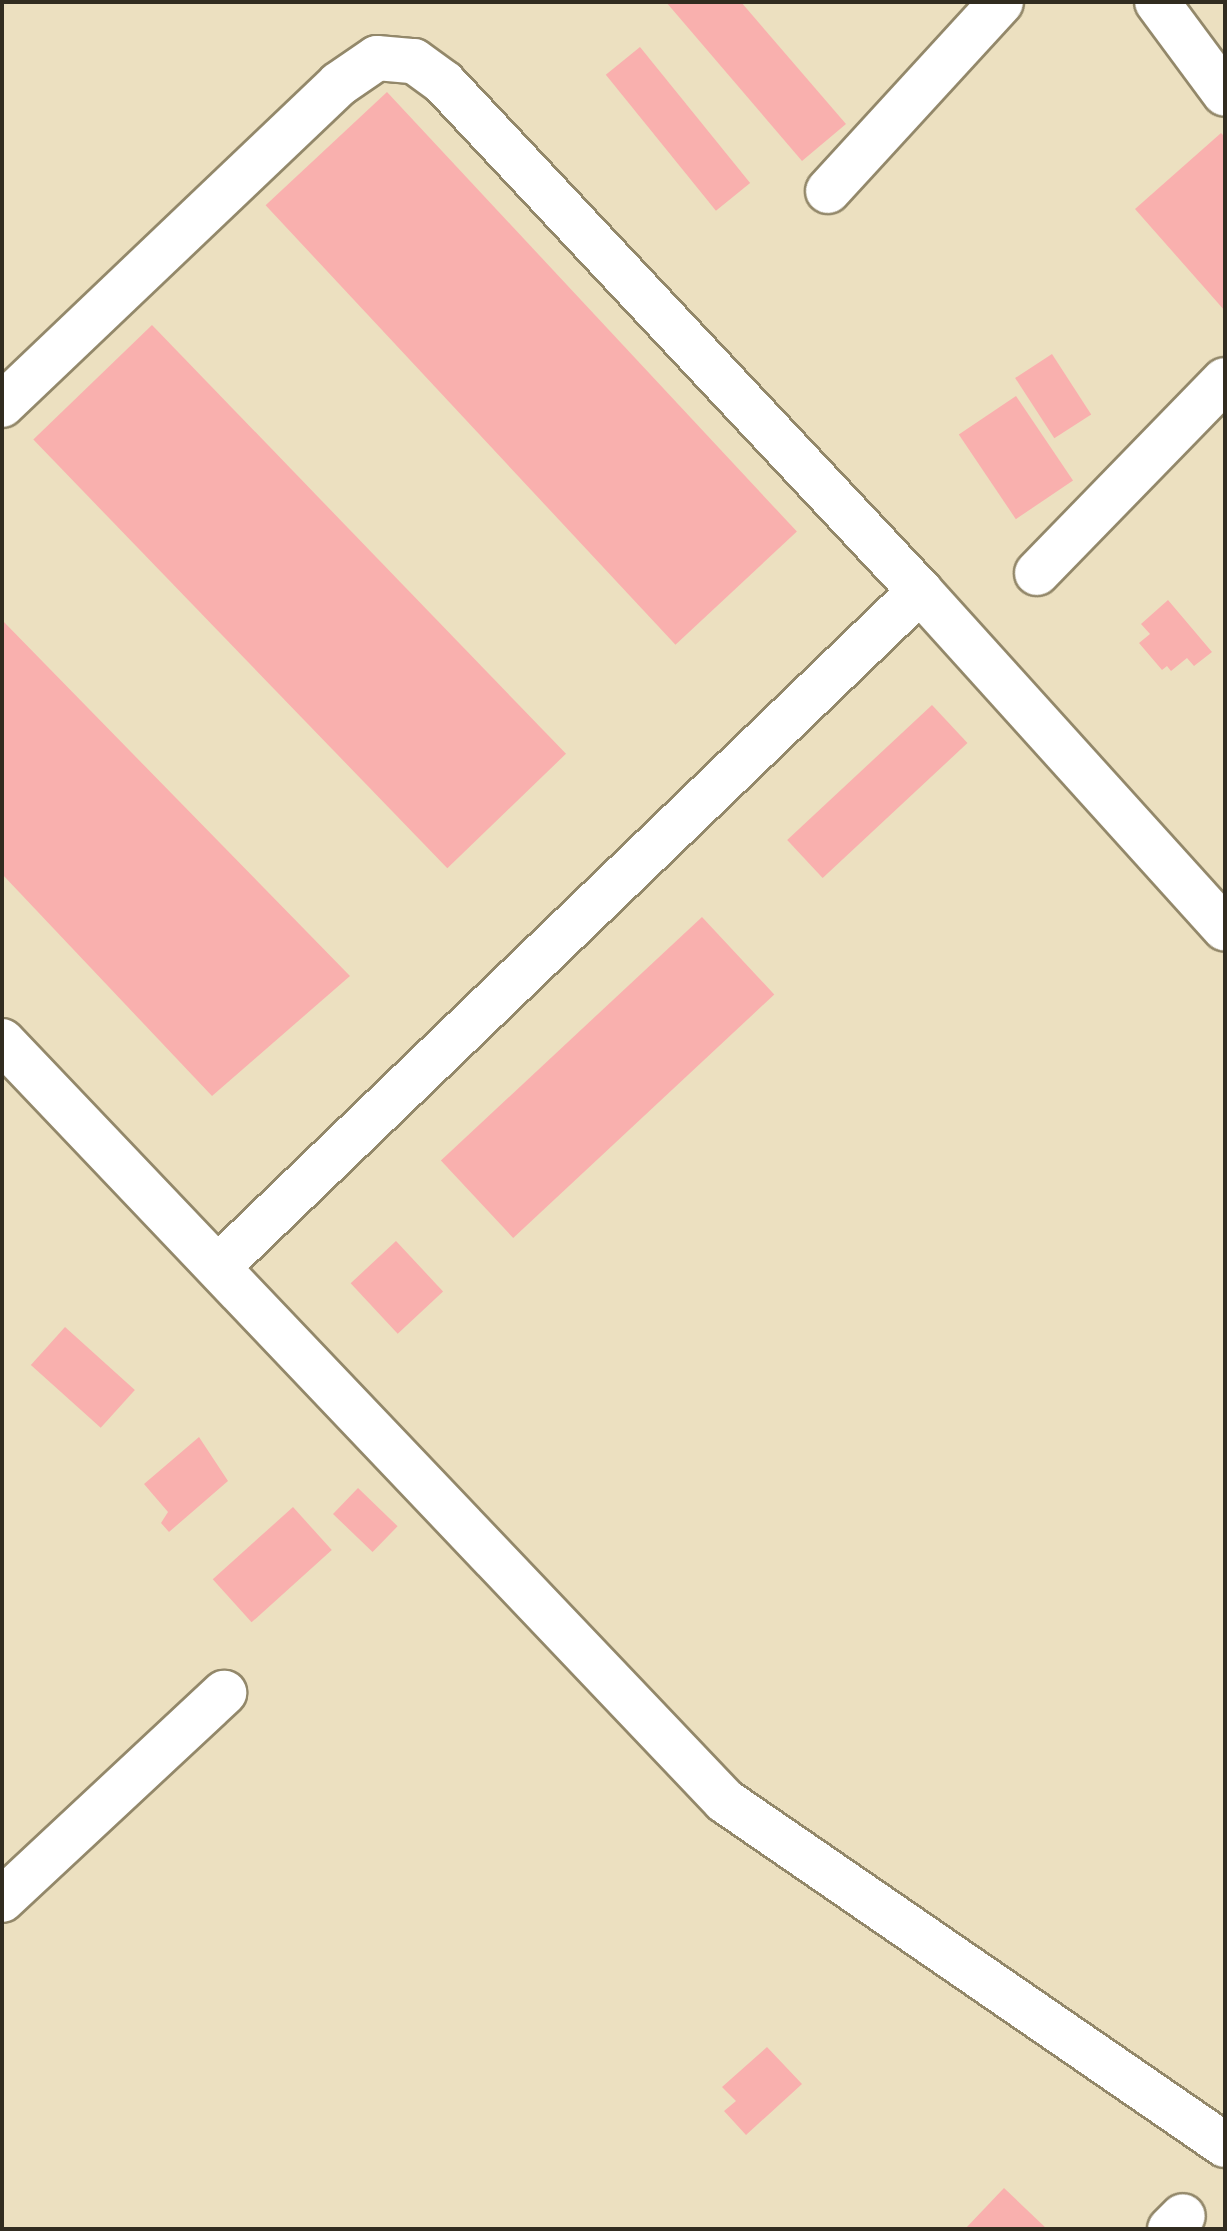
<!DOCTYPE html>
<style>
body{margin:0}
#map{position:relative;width:1227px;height:2231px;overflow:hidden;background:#ece0c0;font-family:Merriweather,serif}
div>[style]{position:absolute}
.building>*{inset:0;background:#f9b0ae;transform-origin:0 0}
.roads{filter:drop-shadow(2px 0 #93886a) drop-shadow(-2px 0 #93886a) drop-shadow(0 2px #93886a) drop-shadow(0 -2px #93886a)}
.minor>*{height:44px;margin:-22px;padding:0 22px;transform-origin:22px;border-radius:22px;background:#fff}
span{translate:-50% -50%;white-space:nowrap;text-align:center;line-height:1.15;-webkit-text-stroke:8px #f9edcc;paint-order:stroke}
.frame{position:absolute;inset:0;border:4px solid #312c20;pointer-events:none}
</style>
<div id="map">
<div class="building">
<div style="clip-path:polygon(666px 2px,741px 2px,846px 124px,802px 161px)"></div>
<div style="left:640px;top:47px;width:175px;height:44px;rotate:51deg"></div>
<div style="left:387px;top:92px;width:601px;height:166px;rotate:47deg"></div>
<div style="clip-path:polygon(1221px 133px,1225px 137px,1225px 311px,1135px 209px)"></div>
<div style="left:152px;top:325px;width:596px;height:165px;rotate:46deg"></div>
<div style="left:1052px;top:354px;width:72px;height:44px;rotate:57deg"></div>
<div style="left:1016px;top:396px;width:102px;height:69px;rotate:56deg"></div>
<div style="clip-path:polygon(1168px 600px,1212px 652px,1194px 666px,1187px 658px,1171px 671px,1167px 666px,1162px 670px,1139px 643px,1150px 634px,1141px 624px)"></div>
<div style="clip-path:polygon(2px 620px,350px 976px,212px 1096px,2px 874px)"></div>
<div style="left:932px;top:705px;width:52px;height:198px;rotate:47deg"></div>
<div style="left:702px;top:917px;width:106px;height:357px;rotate:47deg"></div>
<div style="left:396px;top:1241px;width:69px;height:62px;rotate:47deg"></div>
<div style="left:65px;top:1327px;width:94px;height:51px;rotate:42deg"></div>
<div style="clip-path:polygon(199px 1437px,228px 1481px,169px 1532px,161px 1523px,168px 1512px,144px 1484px)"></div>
<div style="left:358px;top:1488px;width:55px;height:36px;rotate:44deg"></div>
<div style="left:293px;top:1507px;width:58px;height:108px;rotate:48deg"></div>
<div style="clip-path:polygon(767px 2047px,802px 2084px,746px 2135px,724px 2111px,736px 2101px,722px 2087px)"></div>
<div style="clip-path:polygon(1004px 2188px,1047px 2229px,965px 2229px)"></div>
</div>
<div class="roads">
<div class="minor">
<div style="left:1157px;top:2px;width:114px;rotate:53.5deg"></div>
<div style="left:828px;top:191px;width:256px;rotate:-47.5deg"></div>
<div style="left:2px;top:405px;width:465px;rotate:-43.6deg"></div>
<div style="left:339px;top:84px;width:46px;rotate:-34.4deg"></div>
<div style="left:377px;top:58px;width:37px;rotate:5deg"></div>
<div style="left:414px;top:61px;width:37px;rotate:36deg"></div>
<div style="left:444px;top:83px;width:696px;rotate:46.86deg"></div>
<div style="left:920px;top:591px;width:455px;rotate:47.9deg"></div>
<div style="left:1037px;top:573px;width:269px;rotate:-45.8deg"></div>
<div style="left:2px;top:1041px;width:1049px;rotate:46.43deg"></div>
<div style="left:725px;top:1801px;width:607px;rotate:34.53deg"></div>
<div style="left:218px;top:1267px;width:975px;rotate:-43.92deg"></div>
<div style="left:2px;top:1900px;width:304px;rotate:-43deg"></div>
<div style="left:1170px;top:2229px;width:18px;rotate:-45deg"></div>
</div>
</div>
<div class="frame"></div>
</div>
